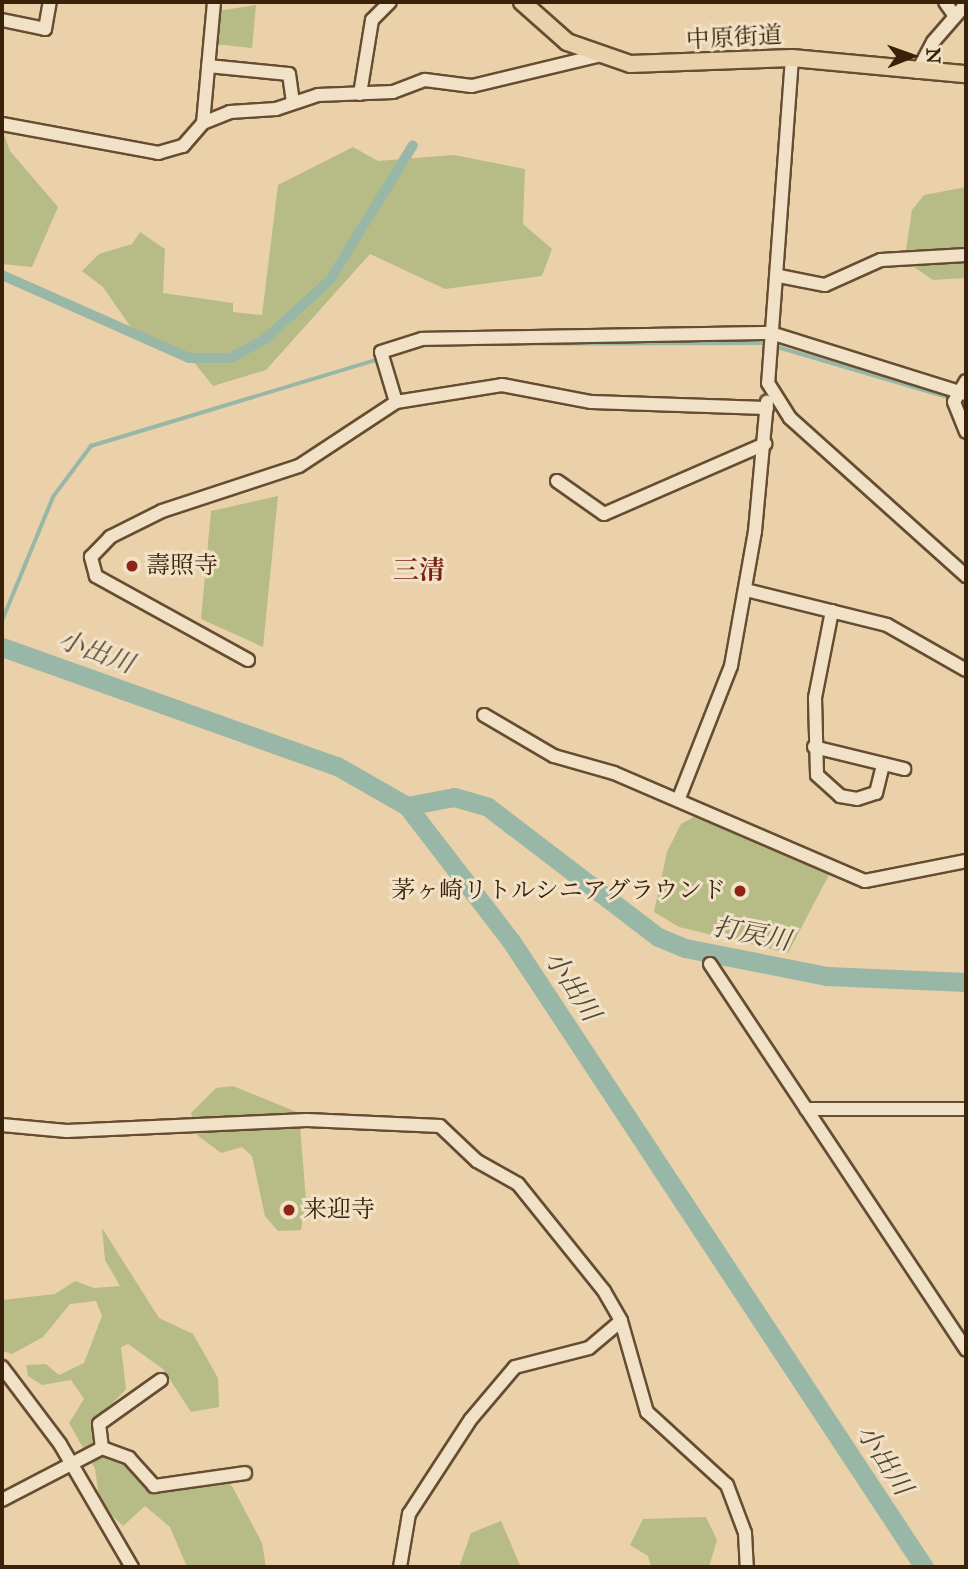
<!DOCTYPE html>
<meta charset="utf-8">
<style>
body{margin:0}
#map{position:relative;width:968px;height:1569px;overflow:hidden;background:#ead1a9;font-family:"IM FELL Great Primer","Noto Serif JP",serif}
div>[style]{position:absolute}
.green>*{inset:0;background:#b7bc87}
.stream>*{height:3.5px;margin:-1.75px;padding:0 1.75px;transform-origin:1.75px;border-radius:1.75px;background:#98b7a6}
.canal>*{height:10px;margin:-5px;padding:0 5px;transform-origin:5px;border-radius:5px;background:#98b7a6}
.river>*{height:19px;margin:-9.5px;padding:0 9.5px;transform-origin:9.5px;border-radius:9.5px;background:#98b7a6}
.roads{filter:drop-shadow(2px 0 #664d32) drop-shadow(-2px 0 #664d32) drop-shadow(0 2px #664d32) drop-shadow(0 -2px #664d32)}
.minor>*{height:12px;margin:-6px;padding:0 6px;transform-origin:6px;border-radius:6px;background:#f1e1c7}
.major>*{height:16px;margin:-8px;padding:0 8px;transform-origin:8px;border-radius:8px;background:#ead1a9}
.dots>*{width:19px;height:19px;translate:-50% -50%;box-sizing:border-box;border:4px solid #f1e1c7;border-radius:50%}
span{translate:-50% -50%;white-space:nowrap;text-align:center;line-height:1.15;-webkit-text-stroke:6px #f1e1c7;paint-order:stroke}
.street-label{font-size:24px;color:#3a210a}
.poi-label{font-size:24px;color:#3a210a}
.left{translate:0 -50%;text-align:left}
.right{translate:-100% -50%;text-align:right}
.neighbourhood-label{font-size:26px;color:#7a1f14;font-weight:700}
.water-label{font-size:26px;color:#524631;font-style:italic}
.frame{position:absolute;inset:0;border:4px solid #3a210a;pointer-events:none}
.north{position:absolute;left:877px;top:21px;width:70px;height:70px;-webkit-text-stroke:5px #f1e1c7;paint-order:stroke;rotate:89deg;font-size:19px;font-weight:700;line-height:28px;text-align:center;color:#3a210a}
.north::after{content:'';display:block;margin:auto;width:24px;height:32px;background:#3a210a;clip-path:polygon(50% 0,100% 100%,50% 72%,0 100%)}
</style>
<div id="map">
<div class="green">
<div style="clip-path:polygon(256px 5px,252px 48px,214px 44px,217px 11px)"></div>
<div style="clip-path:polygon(2px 128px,10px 151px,58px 207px,32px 267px,2px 264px)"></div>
<div style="clip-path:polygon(353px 147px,378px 161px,454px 155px,525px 169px,523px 224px,552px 249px,542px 276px,445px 289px,370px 254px,266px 370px,213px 386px,188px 355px,132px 329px,103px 287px,82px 271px,99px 254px,132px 244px,140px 232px,165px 249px,163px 293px,233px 303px,233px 312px,262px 315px,278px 185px)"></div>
<div style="clip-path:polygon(966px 187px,966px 278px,933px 280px,911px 265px,906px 250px,912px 210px,924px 195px)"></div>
<div style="clip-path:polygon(278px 496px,263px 647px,201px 619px,211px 511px)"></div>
<div style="clip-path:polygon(694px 817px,831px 871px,788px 953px,679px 927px,654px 912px,667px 852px,681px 824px)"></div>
<div style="clip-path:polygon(233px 1086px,299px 1113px,306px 1201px,301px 1230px,278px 1231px,265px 1216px,252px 1156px,242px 1147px,221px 1153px,197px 1135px,191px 1113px,216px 1088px)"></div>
<div style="clip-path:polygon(102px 1228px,159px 1318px,193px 1334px,218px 1378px,219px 1407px,191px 1412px,163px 1369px,128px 1344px,121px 1347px,126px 1389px,94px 1423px,93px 1442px,104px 1453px,133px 1459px,163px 1490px,223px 1481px,232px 1486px,262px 1543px,266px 1567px,187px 1567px,170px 1527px,145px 1506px,123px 1526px,100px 1504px,95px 1469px,69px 1423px,84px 1399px,71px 1380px,42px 1385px,28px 1376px,26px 1365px,46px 1364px,59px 1375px,84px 1363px,102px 1316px,96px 1301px,70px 1304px,43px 1337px,12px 1354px,3px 1351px,2px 1300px,55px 1294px,75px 1281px,94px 1288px,120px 1286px,105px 1260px)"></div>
<div style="clip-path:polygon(706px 1517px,717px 1540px,709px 1567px,651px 1567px,648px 1556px,630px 1545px,643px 1519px)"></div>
<div style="clip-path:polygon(501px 1521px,520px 1565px,527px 1567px,459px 1567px,471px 1533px)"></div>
</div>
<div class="stream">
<div style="left:468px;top:344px;width:296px;rotate:-0.2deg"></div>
<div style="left:764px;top:343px;width:191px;rotate:16.4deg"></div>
<div style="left:2px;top:621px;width:134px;rotate:-67.6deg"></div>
<div style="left:53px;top:497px;width:64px;rotate:-53.3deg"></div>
<div style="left:91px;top:446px;width:301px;rotate:-16.8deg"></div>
</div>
<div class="canal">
<div style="left:2px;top:275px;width:205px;rotate:23.9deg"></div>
<div style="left:189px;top:358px;width:41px"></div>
<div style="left:230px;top:358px;width:38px;rotate:-28deg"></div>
<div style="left:264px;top:340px;width:89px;rotate:-42.3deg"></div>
<div style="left:330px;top:280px;width:158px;rotate:-58.4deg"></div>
</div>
<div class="river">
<div style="left:2px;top:647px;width:356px;rotate:19.6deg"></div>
<div style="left:337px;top:766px;width:81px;rotate:29.7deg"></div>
<div style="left:407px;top:806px;width:170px;rotate:52.4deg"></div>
<div style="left:511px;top:941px;width:750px;rotate:56.59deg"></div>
<div style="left:407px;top:806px;width:48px;rotate:-10.8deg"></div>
<div style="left:454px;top:797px;width:35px;rotate:16deg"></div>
<div style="left:488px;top:807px;width:214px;rotate:37.4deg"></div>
<div style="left:658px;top:937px;width:29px;rotate:22deg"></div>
<div style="left:685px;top:948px;width:145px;rotate:11.2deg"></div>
<div style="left:827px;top:976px;width:139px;rotate:2.5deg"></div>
</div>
<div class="roads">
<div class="minor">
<div style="left:945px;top:2px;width:16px;rotate:55deg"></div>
<div style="left:2px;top:20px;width:44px;rotate:11.8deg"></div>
<div style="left:45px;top:29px;width:27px;rotate:-80deg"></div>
<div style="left:792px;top:58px;width:326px;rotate:94.2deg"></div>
<div style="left:768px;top:383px;width:41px;rotate:57.8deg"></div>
<div style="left:790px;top:418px;width:237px;rotate:41.9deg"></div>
<div style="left:208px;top:66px;width:81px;rotate:5.6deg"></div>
<div style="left:289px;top:74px;width:29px;rotate:82deg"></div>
<div style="left:917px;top:72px;width:34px;rotate:-62deg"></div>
<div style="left:933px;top:42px;width:50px;rotate:-49deg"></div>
<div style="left:360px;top:94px;width:75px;rotate:-80.8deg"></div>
<div style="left:372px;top:20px;width:25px;rotate:-45deg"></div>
<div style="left:203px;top:123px;width:121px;rotate:-84.8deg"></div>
<div style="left:2px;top:124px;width:159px;rotate:10.5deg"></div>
<div style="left:158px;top:153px;width:26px;rotate:-16deg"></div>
<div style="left:183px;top:146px;width:30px;rotate:-49deg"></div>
<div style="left:203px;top:123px;width:29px;rotate:-22deg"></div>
<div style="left:230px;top:112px;width:46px;rotate:-3.7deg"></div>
<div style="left:276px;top:109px;width:44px;rotate:-18.4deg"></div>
<div style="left:318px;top:95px;width:75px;rotate:-2.3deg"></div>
<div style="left:393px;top:92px;width:34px;rotate:-21deg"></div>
<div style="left:425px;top:80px;width:47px;rotate:7.3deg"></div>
<div style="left:472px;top:86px;width:129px;rotate:-13.5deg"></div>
<div style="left:779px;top:276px;width:47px;rotate:11.1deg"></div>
<div style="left:825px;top:285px;width:61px;rotate:-24.1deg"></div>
<div style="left:881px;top:260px;width:85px;rotate:-3.4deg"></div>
<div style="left:966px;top:381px;width:24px;rotate:120deg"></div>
<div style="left:954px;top:402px;width:32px;rotate:68deg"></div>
<div style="left:396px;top:402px;width:52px;rotate:-106.7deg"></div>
<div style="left:381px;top:352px;width:43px;rotate:-17.6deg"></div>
<div style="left:422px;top:339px;width:349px;rotate:-1deg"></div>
<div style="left:771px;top:333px;width:204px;rotate:17.4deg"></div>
<div style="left:557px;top:481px;width:57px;rotate:35.1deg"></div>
<div style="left:604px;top:514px;width:176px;rotate:-23.5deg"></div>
<div style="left:746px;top:590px;width:145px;rotate:13.9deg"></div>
<div style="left:887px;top:625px;width:91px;rotate:29.7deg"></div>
<div style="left:832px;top:611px;width:89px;rotate:101.1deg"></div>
<div style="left:815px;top:698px;width:77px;rotate:88.5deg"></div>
<div style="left:817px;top:775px;width:31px;rotate:42deg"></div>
<div style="left:840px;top:796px;width:17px;rotate:10deg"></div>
<div style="left:857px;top:799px;width:20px;rotate:-18deg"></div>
<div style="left:876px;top:793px;width:30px;rotate:-76deg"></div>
<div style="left:248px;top:660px;width:174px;rotate:-151.1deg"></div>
<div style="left:96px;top:576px;width:20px;rotate:-105deg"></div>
<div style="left:91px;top:557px;width:28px;rotate:-46deg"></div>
<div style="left:110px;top:537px;width:58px;rotate:-26.6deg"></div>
<div style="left:162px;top:511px;width:144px;rotate:-18.2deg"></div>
<div style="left:299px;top:466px;width:116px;rotate:-33.4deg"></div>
<div style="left:396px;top:402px;width:107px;rotate:-9.1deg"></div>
<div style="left:502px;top:385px;width:91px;rotate:10.8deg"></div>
<div style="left:591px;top:402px;width:176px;rotate:2deg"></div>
<div style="left:484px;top:715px;width:81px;rotate:30.4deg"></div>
<div style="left:554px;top:756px;width:62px;rotate:15.8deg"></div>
<div style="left:614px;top:773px;width:273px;rotate:23.3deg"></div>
<div style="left:865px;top:881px;width:103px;rotate:-11.2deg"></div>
<div style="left:814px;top:747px;width:93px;rotate:13.7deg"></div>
<div style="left:679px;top:798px;width:142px;rotate:-68.5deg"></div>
<div style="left:731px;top:666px;width:137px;rotate:-79.9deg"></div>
<div style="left:755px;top:531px;width:130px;rotate:-84.7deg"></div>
<div style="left:710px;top:964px;width:463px;rotate:56.4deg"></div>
<div style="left:806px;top:1109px;width:160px"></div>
<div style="left:2px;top:1125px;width:65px;rotate:5.3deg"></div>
<div style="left:67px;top:1131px;width:240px;rotate:-2.6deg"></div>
<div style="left:307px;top:1120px;width:133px;rotate:2.6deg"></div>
<div style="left:440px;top:1126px;width:51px;rotate:43.4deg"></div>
<div style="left:477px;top:1161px;width:47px;rotate:29.3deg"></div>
<div style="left:518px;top:1184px;width:137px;rotate:51.2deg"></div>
<div style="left:604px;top:1291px;width:34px;rotate:60deg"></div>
<div style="left:621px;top:1321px;width:95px;rotate:74.1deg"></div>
<div style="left:647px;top:1412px;width:108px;rotate:42.4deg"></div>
<div style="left:727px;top:1485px;width:51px;rotate:69.4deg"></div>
<div style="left:745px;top:1533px;width:34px;rotate:87deg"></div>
<div style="left:2px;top:1367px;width:96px;rotate:53deg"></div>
<div style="left:60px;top:1444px;width:143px;rotate:59.7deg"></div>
<div style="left:102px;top:1448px;width:24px;rotate:-97deg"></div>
<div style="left:99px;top:1424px;width:76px;rotate:-35.4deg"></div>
<div style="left:2px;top:1500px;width:113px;rotate:-27.5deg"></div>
<div style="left:102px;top:1448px;width:29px;rotate:20deg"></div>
<div style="left:129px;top:1458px;width:38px;rotate:48deg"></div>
<div style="left:154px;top:1486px;width:92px;rotate:-8.1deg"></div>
<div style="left:400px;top:1567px;width:54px;rotate:-80.4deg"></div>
<div style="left:409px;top:1514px;width:113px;rotate:-56.9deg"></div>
<div style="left:471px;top:1419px;width:68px;rotate:-49.8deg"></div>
<div style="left:515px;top:1367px;width:76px;rotate:-14.4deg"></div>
<div style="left:589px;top:1348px;width:42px;rotate:-40.2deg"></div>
</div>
<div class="major">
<div style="left:522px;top:2px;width:60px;rotate:41.6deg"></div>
<div style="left:567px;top:42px;width:67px;rotate:19.2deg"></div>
<div style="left:630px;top:64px;width:162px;rotate:-2.1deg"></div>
<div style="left:792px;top:58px;width:175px;rotate:5.3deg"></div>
</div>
</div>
<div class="dots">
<div style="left:132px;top:566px;background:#8f2418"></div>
<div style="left:740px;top:891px;background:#8f2418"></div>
<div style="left:289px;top:1210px;background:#8f2418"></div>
</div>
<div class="street-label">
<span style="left:734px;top:38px;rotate:-3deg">中原街道</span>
</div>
<div class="poi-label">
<span class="left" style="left:146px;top:566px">壽照寺</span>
<span class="right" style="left:726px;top:891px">茅ヶ崎リトルシニアグラウンド</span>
<span class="left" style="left:303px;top:1210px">来迎寺</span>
</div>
<div class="neighbourhood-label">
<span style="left:419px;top:571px">三清</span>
</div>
<div class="water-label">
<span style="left:96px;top:652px;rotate:20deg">小出川</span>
<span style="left:752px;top:934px;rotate:11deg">打戻川</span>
<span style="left:572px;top:986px;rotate:57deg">小出川</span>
<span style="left:884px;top:1460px;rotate:57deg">小出川</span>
</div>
<div class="frame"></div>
<div class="north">N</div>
</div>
